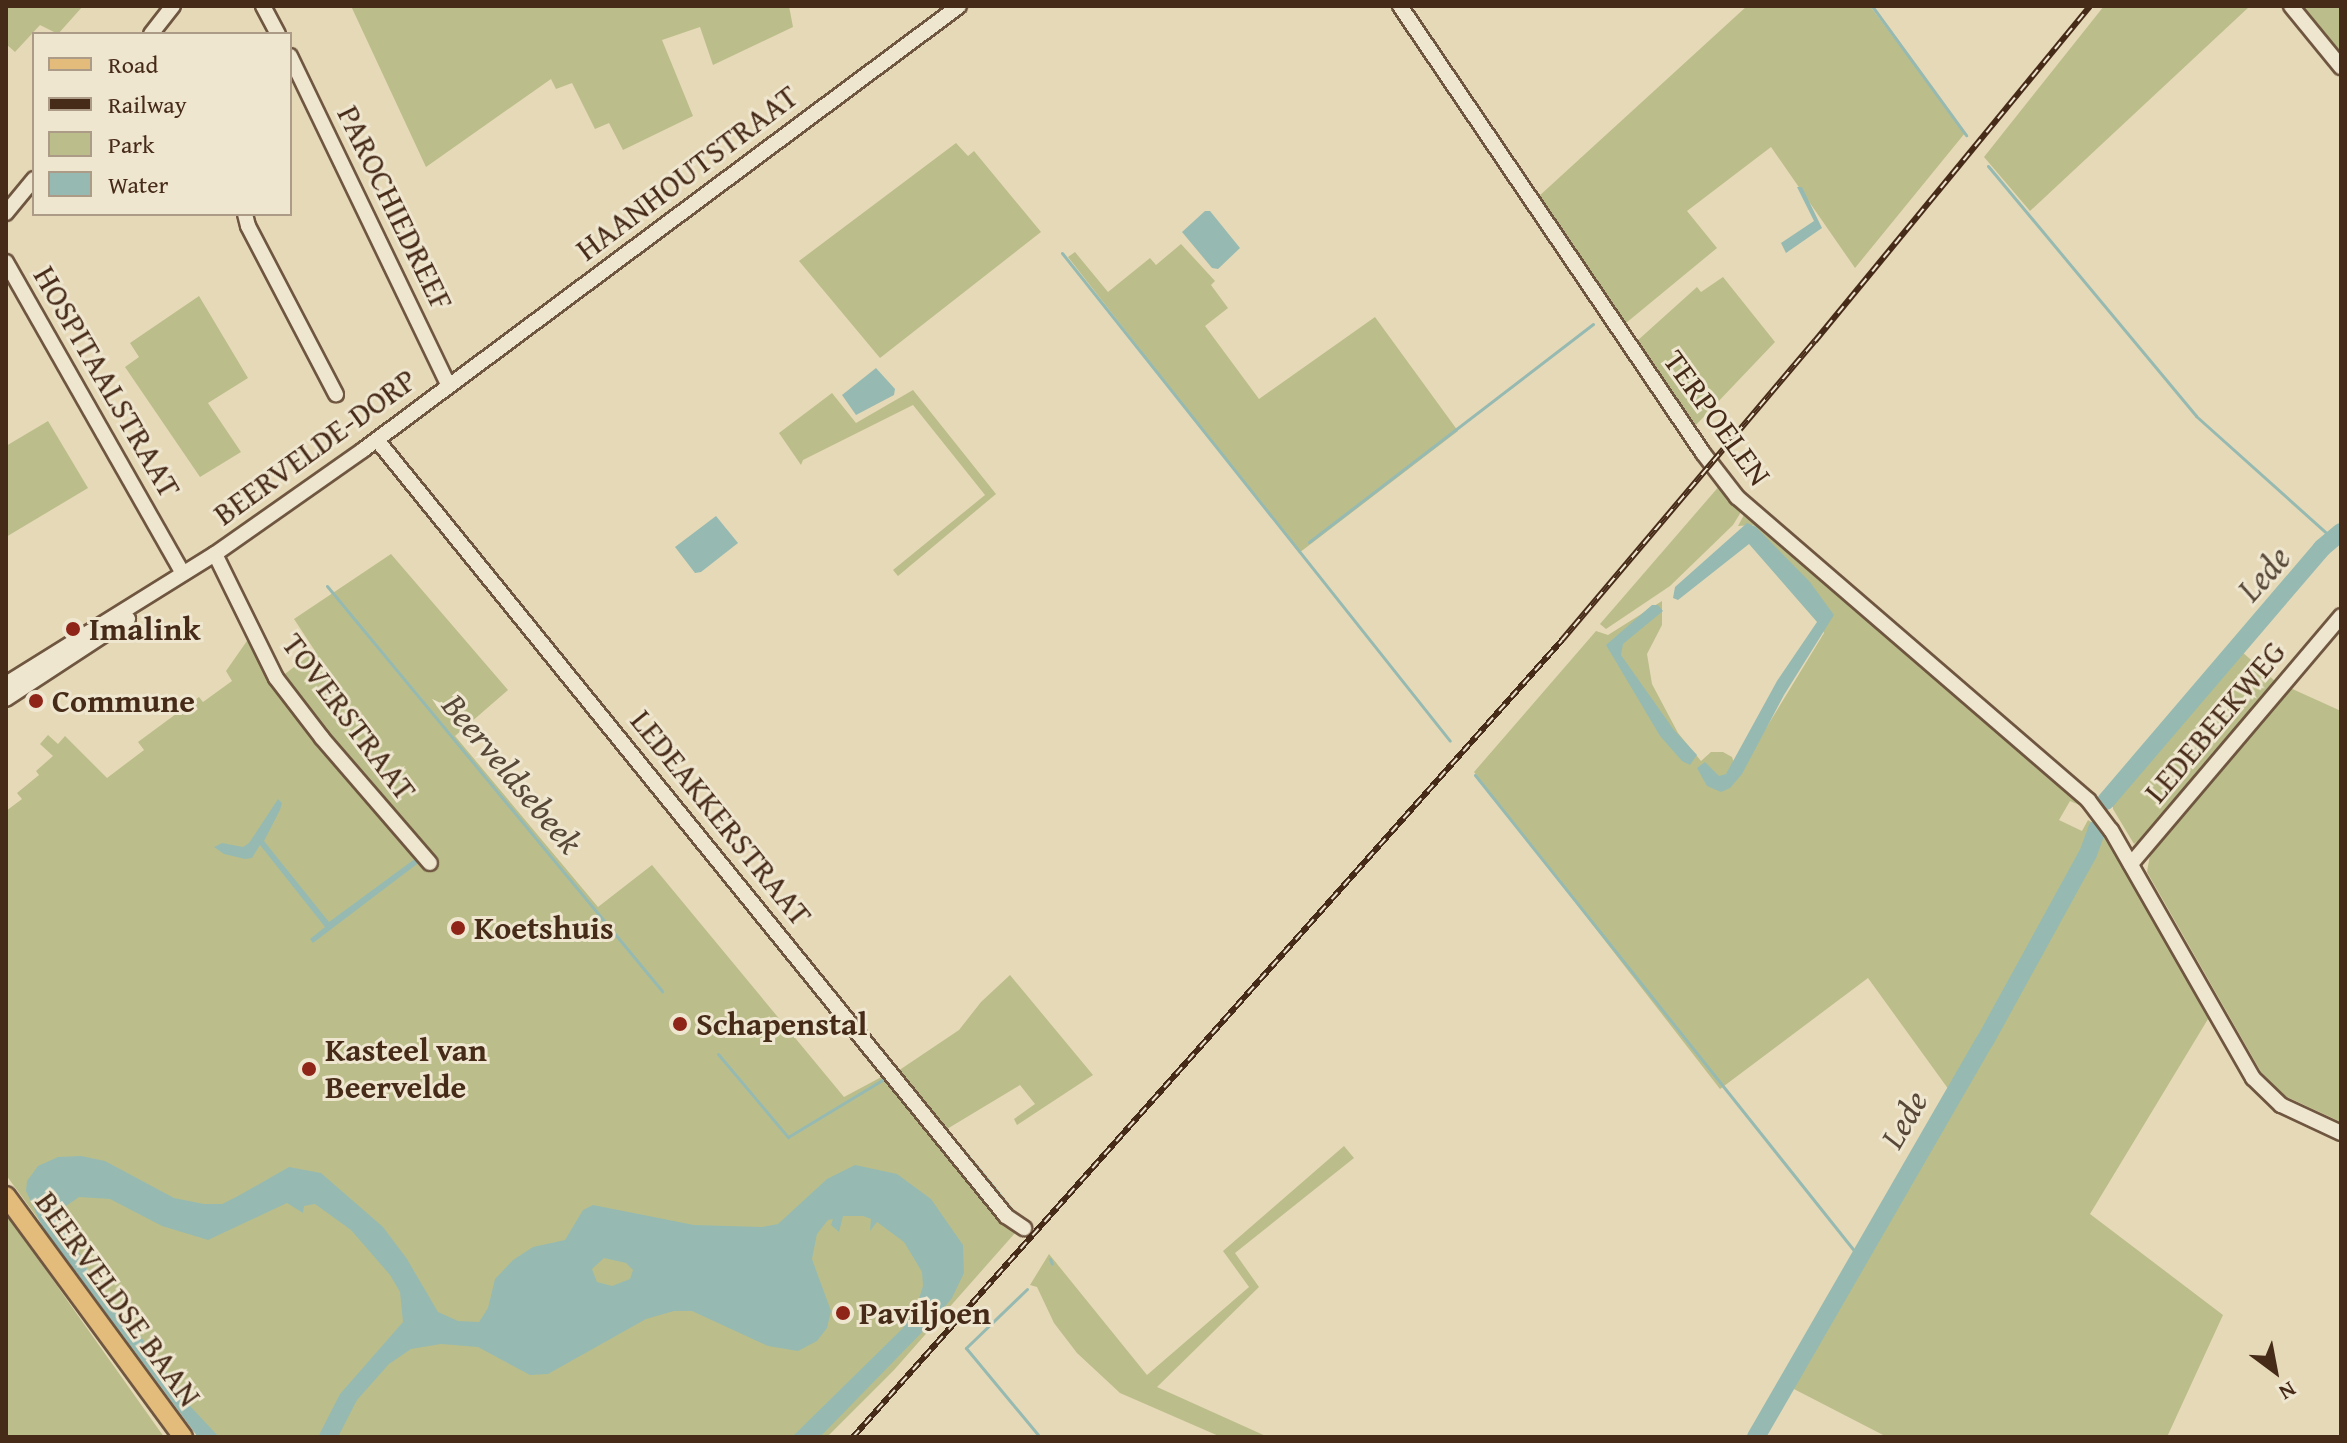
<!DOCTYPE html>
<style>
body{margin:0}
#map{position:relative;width:2347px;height:1443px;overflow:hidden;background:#e6d9b7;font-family:"Gentium Book Plus",serif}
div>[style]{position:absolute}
.green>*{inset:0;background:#bbbe8a}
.water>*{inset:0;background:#96bab2}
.stream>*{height:3px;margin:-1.5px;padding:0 1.5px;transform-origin:1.5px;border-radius:1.5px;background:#96bab2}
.river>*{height:18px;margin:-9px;padding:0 9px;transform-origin:9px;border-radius:9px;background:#96bab2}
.roads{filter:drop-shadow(2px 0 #6f5640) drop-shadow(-2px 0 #6f5640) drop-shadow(0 2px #6f5640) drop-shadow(0 -2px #6f5640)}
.minor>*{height:14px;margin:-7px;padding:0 7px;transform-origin:7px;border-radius:7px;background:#efe6d0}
.major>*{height:18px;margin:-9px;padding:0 9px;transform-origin:9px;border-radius:9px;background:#e3bc7c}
.rail>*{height:6px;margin-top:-3px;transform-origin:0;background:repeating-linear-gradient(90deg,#efe6d0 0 9px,#472b19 0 18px);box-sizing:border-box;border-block:2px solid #472b19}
.dots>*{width:22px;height:22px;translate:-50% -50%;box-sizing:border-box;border:4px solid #efe6d0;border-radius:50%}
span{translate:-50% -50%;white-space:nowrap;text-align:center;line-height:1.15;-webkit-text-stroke:6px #efe6d0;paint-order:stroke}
.street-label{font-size:32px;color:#472b19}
.poi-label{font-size:32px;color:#472b19;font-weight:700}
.left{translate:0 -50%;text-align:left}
.water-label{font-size:34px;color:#574838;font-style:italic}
.frame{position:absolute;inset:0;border:8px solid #472b19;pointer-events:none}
.legend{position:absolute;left:32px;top:32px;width:260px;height:184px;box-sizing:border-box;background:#efe6d0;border:2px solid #ac9b87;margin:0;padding:10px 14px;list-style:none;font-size:24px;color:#472b19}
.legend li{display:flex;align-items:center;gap:16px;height:40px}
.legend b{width:40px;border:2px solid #ac9b87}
.north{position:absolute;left:2235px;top:1331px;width:80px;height:80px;-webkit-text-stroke:6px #efe6d0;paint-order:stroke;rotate:148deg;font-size:22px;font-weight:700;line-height:32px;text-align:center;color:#472b19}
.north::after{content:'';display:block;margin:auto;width:28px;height:36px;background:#472b19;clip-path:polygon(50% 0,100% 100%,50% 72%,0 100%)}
</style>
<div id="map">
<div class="green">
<div style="clip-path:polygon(6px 6px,83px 6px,58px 34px,40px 25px,15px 52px,6px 44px)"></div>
<div style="clip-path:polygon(351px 6px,789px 6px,793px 27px,713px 65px,700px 27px,662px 40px,693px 116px,623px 150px,609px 123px,595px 129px,572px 83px,556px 89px,551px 79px,426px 167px)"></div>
<div style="clip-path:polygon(1747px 6px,1870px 6px,1965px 133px,1855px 268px,1771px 147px,1687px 211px,1717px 248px,1626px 323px,1538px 197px)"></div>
<div style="clip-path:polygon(2104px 6px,2250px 6px,2030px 211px,1984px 157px)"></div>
<div style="clip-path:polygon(2298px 6px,2341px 6px,2341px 59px)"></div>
<div style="clip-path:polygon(956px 143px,968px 156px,974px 151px,1041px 232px,880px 358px,799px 261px)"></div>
<div style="clip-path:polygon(1181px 244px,1215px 281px,1211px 285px,1228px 308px,1205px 326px,1259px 399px,1375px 317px,1458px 431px,1299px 553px,1068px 257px,1075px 252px,1108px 292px,1150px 258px,1156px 265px)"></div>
<div style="clip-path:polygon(1723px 277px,1775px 342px,1695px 426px,1637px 341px,1697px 287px,1701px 292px)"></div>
<div style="clip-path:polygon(199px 296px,248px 378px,208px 403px,241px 452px,200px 477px,125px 367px,139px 357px,130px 343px)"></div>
<div style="clip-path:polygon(913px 390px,996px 494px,898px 576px,893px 570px,985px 495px,913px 405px,803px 460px,801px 465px,779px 433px,832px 393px,856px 423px)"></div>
<div style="clip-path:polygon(48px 421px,88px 488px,6px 537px,6px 446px)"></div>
<div style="clip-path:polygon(1721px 484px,1741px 512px,1733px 525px,1670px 586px,1606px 629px,1600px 624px)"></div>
<div style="clip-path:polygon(1745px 513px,1751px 514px,2085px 801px,2082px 806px,2070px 801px,2059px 820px,2082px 831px,2088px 820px,2093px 823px,2087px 845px,1949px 1090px,1868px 978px,1720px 1089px,1474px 772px,1596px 631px,1608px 635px,1662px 601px,1662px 625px,1647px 654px,1652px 684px,1678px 733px,1701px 761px,1711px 752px,1723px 752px,1732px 757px,1738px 774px,1824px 633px,1798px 572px,1753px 525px,1738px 526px)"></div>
<div style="clip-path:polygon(391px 554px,508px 690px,455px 736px,598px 907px,652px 865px,844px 1097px,887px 1074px,1015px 1233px,894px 1370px,827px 1437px,198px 1437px,6px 1175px,6px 811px,22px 799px,17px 793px,39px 775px,36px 771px,53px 756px,40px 744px,48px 735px,58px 744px,65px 736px,107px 778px,144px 750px,138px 742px,199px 697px,203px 702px,232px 681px,226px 671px,249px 638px,273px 683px,315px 651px,294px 619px)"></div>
<div style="clip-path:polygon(2241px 651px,2276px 682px,2152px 829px,2134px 844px,2113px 809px,2113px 803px)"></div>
<div style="clip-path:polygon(2288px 687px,2341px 711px,2341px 1122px,2285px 1096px,2261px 1072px,2147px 872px,2151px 849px)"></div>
<div style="clip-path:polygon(2104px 828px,2208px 1019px,2090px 1214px,2223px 1315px,2167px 1437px,1887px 1437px,1790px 1387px,2086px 870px)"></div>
<div style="clip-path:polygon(1010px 975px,1093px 1075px,1017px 1125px,1014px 1119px,1035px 1104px,1020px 1085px,947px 1129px,898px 1071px,959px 1030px,981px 1002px)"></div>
<div style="clip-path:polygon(1344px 1146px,1354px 1158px,1235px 1253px,1259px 1287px,1157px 1387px,1268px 1437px,1221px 1437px,1120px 1393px,1077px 1353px,1054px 1323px,1037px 1287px,1030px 1285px,1049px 1254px,1147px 1375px,1249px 1287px,1223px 1251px)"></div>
<div style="clip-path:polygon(6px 1213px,67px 1300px,164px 1437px,6px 1437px)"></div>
</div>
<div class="water">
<div style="clip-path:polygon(1797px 187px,1802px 187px,1822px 228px,1786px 253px,1781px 243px,1814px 221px)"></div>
<div style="clip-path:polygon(1205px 211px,1210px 211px,1240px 248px,1218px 269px,1212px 268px,1182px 232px)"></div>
<div style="clip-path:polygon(876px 368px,895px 389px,894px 395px,856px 415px,842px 395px)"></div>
<div style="clip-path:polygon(716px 516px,738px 543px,701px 572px,695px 573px,675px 547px)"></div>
<div style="clip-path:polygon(1747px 523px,1756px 527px,1810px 582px,1834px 615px,1784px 695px,1742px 774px,1730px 788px,1721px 792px,1707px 786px,1697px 768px,1705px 762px,1719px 776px,1726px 774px,1777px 681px,1817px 622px,1749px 544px,1678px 600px,1673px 598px,1675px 587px)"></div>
<div style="clip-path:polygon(1652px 605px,1658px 605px,1663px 611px,1623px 644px,1621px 655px,1674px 730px,1697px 755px,1690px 765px,1682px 761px,1660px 736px,1606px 645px)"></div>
<div style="clip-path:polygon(278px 799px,282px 803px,280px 810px,264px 841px,329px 922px,416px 858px,421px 861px,313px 943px,310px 939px,325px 927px,260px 845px,252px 858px,245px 859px,224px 854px,214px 847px,222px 843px,243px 847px,249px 843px)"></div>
<div style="clip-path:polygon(evenodd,81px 1156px,105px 1161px,174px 1198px,204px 1204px,222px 1204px,238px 1196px,289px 1167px,321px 1173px,383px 1227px,407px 1259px,438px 1312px,458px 1321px,479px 1322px,488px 1308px,495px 1279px,513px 1260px,533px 1247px,565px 1240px,583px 1210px,593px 1205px,694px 1225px,762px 1227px,778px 1224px,827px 1179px,855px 1165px,897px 1174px,931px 1199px,963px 1245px,964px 1273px,952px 1298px,934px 1320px,820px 1437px,792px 1437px,903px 1328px,916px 1308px,923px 1286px,922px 1272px,904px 1242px,877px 1222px,870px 1231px,871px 1219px,863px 1216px,843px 1216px,839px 1232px,831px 1225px,833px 1219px,828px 1220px,817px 1234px,812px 1259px,831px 1311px,827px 1328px,817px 1341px,798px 1351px,768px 1346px,692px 1311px,674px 1311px,646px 1319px,548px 1374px,530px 1375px,478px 1347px,441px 1344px,411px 1349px,389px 1364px,357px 1400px,338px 1437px,318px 1437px,340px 1394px,403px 1322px,400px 1292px,390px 1275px,351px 1230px,315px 1204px,304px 1206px,303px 1213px,287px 1203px,208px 1240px,162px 1226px,110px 1199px,79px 1197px,66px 1206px,60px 1226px,82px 1257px,92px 1281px,128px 1326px,139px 1334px,191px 1407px,219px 1437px,198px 1437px,42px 1226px,26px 1191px,27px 1181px,38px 1166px,58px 1157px,81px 1156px,604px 1258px,626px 1263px,633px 1270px,630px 1279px,612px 1286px,597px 1282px,592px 1269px,604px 1258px)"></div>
</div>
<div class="stream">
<div style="left:1872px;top:6px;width:160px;rotate:53.9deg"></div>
<div style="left:1988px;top:166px;width:325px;rotate:50.2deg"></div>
<div style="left:2196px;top:416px;width:184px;rotate:41.9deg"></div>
<div style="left:1062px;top:253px;width:623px;rotate:51.51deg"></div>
<div style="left:1309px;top:542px;width:358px;rotate:-37.5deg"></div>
<div style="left:327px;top:586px;width:526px;rotate:50.4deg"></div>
<div style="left:1475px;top:775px;width:618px;rotate:51.44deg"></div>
<div style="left:718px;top:1054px;width:109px;rotate:49.9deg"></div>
<div style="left:788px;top:1137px;width:116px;rotate:-31.2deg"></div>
<div style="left:921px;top:1100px;width:39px;rotate:50deg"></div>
<div style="left:952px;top:1138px;width:25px;rotate:48deg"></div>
<div style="left:974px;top:1163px;width:68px;rotate:50.9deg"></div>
<div style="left:1050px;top:1259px;width:5px;rotate:68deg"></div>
<div style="left:1027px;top:1289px;width:85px;rotate:136deg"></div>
<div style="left:966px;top:1348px;width:116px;rotate:50.3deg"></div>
</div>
<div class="river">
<div style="left:2106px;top:801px;width:333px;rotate:-49.5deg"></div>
<div style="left:2322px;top:548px;width:25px;rotate:-40deg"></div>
<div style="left:1756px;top:1437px;width:457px;rotate:-60deg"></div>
<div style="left:1985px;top:1041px;width:213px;rotate:-61.2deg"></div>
<div style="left:2088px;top:854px;width:27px;rotate:-70deg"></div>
</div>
<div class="roads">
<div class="minor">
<div style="left:263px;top:6px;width:32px;rotate:62deg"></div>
<div style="left:1400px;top:6px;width:540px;rotate:55.87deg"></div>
<div style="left:1703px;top:453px;width:56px;rotate:52.3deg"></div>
<div style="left:1737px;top:497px;width:464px;rotate:40.8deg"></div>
<div style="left:2088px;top:800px;width:38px;rotate:53deg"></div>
<div style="left:2111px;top:830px;width:286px;rotate:60.2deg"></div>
<div style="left:2253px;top:1078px;width:39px;rotate:44deg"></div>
<div style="left:2281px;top:1105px;width:66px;rotate:25deg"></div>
<div style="left:2291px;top:6px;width:79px;rotate:50.7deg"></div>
<div style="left:151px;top:34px;width:36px;rotate:-52deg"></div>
<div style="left:290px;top:56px;width:364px;rotate:64.3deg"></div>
<div style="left:6px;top:213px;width:44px;rotate:-50.5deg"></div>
<div style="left:245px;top:214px;width:12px;rotate:76deg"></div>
<div style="left:248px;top:226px;width:190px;rotate:62.4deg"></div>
<div style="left:6px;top:262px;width:358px;rotate:60.4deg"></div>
<div style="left:377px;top:440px;width:999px;rotate:50.97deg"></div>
<div style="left:1006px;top:1216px;width:22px;rotate:34deg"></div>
<div style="left:215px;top:554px;width:138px;rotate:63.8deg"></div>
<div style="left:276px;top:678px;width:76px;rotate:52.5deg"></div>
<div style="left:322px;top:738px;width:165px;rotate:49.2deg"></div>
<div style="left:6px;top:684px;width:246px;rotate:-31.9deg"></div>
<div style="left:215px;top:554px;width:181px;rotate:-35.1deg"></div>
<div style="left:363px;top:450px;width:743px;rotate:-36.68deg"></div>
<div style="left:6px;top:699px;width:146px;rotate:-33.3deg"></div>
<div style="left:2131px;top:864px;width:325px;rotate:-49.7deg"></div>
</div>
<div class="major">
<div style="left:6px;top:1196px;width:299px;rotate:53.7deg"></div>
</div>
</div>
<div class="rail">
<div style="left:853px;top:1437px;width:1067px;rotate:-48.34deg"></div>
<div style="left:1562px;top:640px;width:392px;rotate:-49.8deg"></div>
<div style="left:1815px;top:341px;width:433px;rotate:-50.6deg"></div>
</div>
<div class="dots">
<div style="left:73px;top:629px;background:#8f2418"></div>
<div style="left:36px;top:701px;background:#8f2418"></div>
<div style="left:458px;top:928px;background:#8f2418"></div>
<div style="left:680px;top:1024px;background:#8f2418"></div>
<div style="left:309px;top:1069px;background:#8f2418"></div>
<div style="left:843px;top:1313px;background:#8f2418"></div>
</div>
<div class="street-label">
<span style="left:687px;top:173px;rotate:-37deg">HAANHOUTSTRAAT</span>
<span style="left:395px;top:208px;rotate:64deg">PAROCHIEDREEF</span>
<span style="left:107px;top:382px;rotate:60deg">HOSPITAALSTRAAT</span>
<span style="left:1717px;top:418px;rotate:54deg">TERPOELEN</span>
<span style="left:315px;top:447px;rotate:-36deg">BEERVELDE-DORP</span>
<span style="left:349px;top:717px;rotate:53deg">TOVERSTRAAT</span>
<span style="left:2215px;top:722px;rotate:-50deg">LEDEBEEKWEG</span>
<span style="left:721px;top:818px;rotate:51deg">LEDEAKKERSTRAAT</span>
<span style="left:118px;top:1299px;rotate:54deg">BEERVELDSE BAAN</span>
</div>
<div class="poi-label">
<span class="left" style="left:89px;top:629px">Imalink</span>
<span class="left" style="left:52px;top:701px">Commune</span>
<span class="left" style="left:474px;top:928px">Koetshuis</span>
<span class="left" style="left:696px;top:1024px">Schapenstal</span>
<span class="left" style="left:325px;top:1069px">Kasteel van<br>Beervelde</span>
<span class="left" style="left:859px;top:1313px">Paviljoen</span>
</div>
<div class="water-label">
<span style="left:2263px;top:573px;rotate:-49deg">Lede</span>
<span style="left:513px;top:773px;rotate:50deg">Beerveldsebeek</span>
<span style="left:1903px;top:1119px;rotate:-60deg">Lede</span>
</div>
<div class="frame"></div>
<ul class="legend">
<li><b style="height:10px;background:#e3bc7c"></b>Road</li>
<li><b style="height:10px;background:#472b19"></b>Railway</li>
<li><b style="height:22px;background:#bbbe8a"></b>Park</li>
<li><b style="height:22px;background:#96bab2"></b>Water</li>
</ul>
<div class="north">N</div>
</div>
